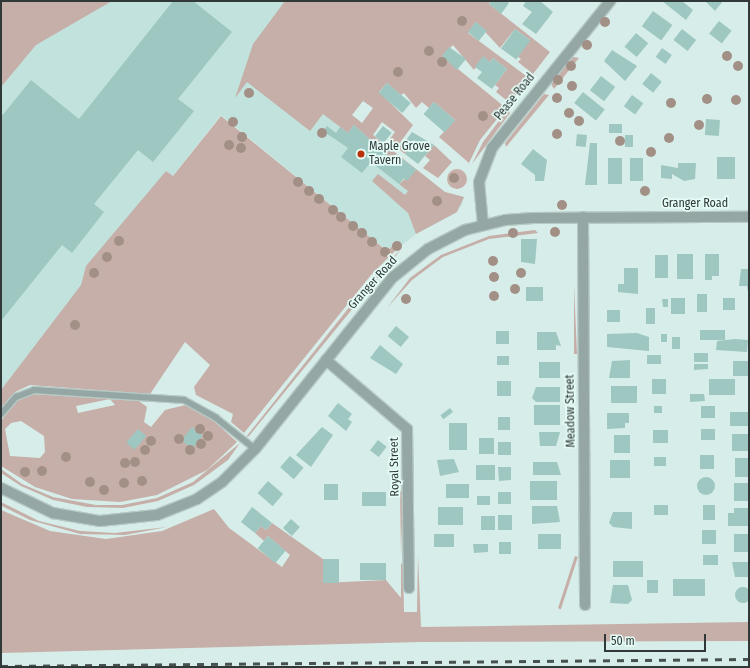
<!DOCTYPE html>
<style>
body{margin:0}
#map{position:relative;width:750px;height:668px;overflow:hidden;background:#d7ede9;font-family:"Fira Sans Condensed",sans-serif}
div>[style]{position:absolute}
.built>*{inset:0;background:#c2e2dd}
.green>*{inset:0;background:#c6afa8;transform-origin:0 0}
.round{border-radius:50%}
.building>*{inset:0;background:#9dc7c0;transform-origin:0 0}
.roads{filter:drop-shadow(1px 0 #b6c9c5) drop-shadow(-1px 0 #b6c9c5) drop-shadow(0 1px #b6c9c5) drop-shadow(0 -1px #b6c9c5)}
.service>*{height:6px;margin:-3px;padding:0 3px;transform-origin:3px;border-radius:3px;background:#95a7a4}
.minor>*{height:10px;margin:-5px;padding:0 5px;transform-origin:5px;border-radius:5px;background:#95a7a4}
.tertiary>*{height:10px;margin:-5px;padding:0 5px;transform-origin:5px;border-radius:5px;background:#95a7a4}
.rail>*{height:3px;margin-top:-1.5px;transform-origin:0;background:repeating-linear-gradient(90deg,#47514f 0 7px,transparent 0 14px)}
.trees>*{width:10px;height:10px;margin:-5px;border-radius:50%;background:#a29087}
.dots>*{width:11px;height:11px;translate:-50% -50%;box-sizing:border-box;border:2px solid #e4fbf6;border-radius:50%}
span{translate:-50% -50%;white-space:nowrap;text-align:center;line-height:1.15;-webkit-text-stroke:3.5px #e4fbf6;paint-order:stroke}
.street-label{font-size:12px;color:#303937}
.poi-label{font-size:12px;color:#303937}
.left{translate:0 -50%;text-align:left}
.frame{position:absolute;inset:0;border:2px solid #303937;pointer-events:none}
.scale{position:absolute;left:604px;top:634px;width:102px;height:18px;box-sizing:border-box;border:2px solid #303937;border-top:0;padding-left:5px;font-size:12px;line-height:14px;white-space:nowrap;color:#303937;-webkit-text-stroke:3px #e4fbf6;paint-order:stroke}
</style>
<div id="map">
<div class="built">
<div style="clip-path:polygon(1px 1px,311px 1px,265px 59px,372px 134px,445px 192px,464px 197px,462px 205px,454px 214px,416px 234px,391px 254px,221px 115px,1px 392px)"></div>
</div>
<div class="green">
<div style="clip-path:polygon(1px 1px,112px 1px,36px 45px,1px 87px)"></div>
<div style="clip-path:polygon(evenodd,285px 1px,490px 1px,489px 4px,550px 52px,533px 74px,518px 62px,521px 59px,517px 56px,530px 40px,515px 29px,500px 48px,476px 22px,468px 33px,529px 78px,510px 103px,496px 92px,499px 88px,495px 85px,507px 69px,493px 58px,490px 62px,483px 57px,474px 70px,453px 45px,442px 56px,506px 108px,480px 140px,469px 163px,439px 137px,455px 120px,434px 102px,429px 108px,422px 102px,416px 108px,404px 93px,401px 95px,387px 83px,379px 92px,413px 125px,399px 144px,408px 151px,405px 154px,395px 146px,389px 140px,395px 132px,382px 122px,373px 135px,445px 192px,464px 197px,457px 212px,416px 234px,408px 213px,372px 181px,378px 174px,405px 195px,408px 191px,399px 184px,416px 170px,400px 157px,395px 162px,354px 125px,348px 133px,323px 114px,310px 131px,247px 82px,235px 98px,253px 44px,285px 1px,363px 101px,373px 108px,362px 123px,352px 115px,363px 101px)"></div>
<div style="clip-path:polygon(573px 57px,579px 58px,554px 89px,551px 84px)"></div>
<div style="clip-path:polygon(544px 94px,549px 95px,506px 147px,505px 143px)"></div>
<div style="clip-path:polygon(508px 109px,510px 113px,472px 164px,483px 142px)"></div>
<div style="clip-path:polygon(221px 116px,387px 251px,397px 242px,399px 247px,371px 275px,244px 433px,231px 422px,233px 414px,196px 395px,194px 387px,210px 365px,185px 342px,150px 394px,30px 385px,15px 392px,1px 409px,1px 390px,81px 285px,86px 266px,166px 171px,173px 176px)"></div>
<div style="clip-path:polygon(434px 145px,452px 162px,438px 178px,423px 168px,430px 160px,425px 156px)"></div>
<div class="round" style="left:447px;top:169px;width:20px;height:20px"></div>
<div style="clip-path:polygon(535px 230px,538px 233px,489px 239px,443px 257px,412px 280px,387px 308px,410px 278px,441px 255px,489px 236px)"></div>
<div style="clip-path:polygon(402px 248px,249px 436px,246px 437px,370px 281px)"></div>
<div style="clip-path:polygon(574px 285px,577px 354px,574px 354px)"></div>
<div style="clip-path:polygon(evenodd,32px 394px,139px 401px,147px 407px,144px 422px,151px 427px,165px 410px,185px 405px,205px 413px,237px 442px,207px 470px,157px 495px,120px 502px,72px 499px,35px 487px,1px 466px,1px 421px,15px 402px,32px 394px,110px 399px,115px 405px,78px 413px,76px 406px,110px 399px,32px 394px,21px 421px,44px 436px,45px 452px,40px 458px,10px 456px,5px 429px,11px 423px,21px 421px)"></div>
<div style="clip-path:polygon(240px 443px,228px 460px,194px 485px,158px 501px,123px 508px,87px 507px,53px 500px,21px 486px,1px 473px,1px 469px,22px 484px,53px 497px,96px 505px,122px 505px,157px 498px,193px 482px)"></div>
<div style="clip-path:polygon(400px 491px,403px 493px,401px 555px)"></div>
<div style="clip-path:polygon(1px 502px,39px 521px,80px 531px,115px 533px,167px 527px,125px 535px,80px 534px,30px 520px,2px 506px)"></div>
<div style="clip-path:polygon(214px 509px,229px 528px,282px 567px,290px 555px,268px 536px,264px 541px,255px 533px,261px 526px,266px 530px,272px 523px,323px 559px,323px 583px,386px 580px,401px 598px,401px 563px,403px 565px,404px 612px,417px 612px,418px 555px,421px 627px,749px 622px,749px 641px,421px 642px,1px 653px,1px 510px,50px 531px,106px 539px,162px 531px)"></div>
<div style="left:575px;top:556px;width:3px;height:55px;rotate:18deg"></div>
</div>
<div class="building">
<div style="clip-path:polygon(173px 1px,193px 1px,232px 32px,178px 99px,194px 111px,153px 162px,138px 150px,94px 204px,104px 212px,72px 253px,62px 245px,1px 321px,1px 117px,31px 80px,79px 119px)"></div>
<div style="clip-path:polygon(491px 1px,506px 1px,509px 3px,501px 14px,489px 4px)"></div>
<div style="clip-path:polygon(526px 1px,540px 1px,553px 12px,536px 34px,522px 24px,532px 12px,523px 6px)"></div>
<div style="clip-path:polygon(662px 1px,682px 1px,693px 10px,686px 20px)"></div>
<div style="clip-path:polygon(705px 1px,723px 1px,715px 11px)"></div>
<div style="left:653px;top:11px;width:24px;height:19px;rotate:36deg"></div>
<div style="left:719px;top:21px;width:16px;height:16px;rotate:38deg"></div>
<div style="left:476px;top:22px;width:14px;height:13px;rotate:39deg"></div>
<div style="left:515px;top:29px;width:19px;height:24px;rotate:36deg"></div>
<div style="left:682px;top:29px;width:18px;height:14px;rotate:38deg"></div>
<div style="left:636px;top:33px;width:16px;height:18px;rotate:40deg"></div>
<div style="clip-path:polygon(449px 47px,466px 59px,457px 70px,442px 56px)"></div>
<div style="left:662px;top:48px;width:12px;height:11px;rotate:35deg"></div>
<div style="clip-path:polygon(612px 50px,637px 66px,625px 81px,604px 61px)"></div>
<div style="clip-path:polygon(483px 56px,490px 62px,493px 58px,507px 69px,492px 89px,477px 78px,482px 72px,475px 67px)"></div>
<div style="left:651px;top:73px;width:14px;height:14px;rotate:39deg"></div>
<div style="left:601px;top:76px;width:18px;height:18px;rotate:38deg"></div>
<div style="left:387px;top:83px;width:31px;height:13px;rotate:40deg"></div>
<div style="left:583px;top:92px;width:28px;height:14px;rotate:39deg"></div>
<div style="left:632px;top:95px;width:14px;height:14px;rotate:36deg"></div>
<div style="left:434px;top:102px;width:28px;height:16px;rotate:41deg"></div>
<div style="left:706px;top:119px;width:14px;height:16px;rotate:4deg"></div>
<div style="left:609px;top:124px;width:13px;height:9px"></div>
<div style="clip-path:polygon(354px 125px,395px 162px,400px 157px,416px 170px,407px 181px,404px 178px,399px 184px,371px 162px,362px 173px,341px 157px,348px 148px,323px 131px,327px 126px,336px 133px,340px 127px,348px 133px)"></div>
<div style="left:383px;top:126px;width:11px;height:13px;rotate:38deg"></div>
<div style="clip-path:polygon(412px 132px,434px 145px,418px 164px,405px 154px,409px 149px,403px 144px)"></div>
<div style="left:577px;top:134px;width:10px;height:12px;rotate:6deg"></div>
<div style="left:625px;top:135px;width:8px;height:12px"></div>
<div style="clip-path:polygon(590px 143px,597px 143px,597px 185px,585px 185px)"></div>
<div style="clip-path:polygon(533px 149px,547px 160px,544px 181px,535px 181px,535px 175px,521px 164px)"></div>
<div style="left:717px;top:157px;width:18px;height:22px"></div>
<div style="left:608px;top:158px;width:14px;height:26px"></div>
<div style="left:630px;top:158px;width:13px;height:23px"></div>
<div style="clip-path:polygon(678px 163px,696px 163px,695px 179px,684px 181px,672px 174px,672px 179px,661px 178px,661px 165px,678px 168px)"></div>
<div style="clip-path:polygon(521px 239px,537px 239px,535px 264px,521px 262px)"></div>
<div style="left:677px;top:254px;width:16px;height:25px"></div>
<div style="clip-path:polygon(705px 254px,719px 254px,719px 276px,712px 276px,712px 280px,705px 280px)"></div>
<div style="left:655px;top:255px;width:13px;height:23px"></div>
<div style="clip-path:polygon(624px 268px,638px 268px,638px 294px,618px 292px,618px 284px,624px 284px)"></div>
<div style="clip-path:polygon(741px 269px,749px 269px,749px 298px,747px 286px,739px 286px)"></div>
<div style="left:526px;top:287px;width:17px;height:14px"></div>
<div style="left:697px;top:294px;width:10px;height:18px"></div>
<div style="left:671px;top:298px;width:14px;height:16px"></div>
<div style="left:723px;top:298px;width:12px;height:12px"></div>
<div style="clip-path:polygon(662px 299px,668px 299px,668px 307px,663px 307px)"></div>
<div style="left:646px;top:308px;width:9px;height:16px"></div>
<div style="left:607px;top:310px;width:13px;height:12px"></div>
<div style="left:396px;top:326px;width:17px;height:13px;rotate:40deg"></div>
<div style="left:700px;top:330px;width:25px;height:10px"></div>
<div style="left:496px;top:331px;width:13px;height:13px"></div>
<div style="clip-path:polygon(537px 332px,556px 332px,561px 346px,556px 345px,556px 350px,537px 350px)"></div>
<div style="clip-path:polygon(637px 333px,649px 337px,649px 351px,607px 347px,607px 334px)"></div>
<div style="left:661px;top:334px;width:6px;height:8px"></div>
<div style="left:672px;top:337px;width:8px;height:12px"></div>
<div style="clip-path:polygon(735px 339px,748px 340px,747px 352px,716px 350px,717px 341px)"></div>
<div style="clip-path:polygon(380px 345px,403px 364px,396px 374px,370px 358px)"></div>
<div style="left:708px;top:353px;width:9px;height:14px;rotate:90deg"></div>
<div style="left:647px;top:355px;width:14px;height:9px"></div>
<div style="left:497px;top:356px;width:12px;height:9px"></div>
<div style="clip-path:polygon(630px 360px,630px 378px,609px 378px,612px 361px)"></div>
<div style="left:733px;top:361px;width:16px;height:15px"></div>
<div style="left:539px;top:362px;width:21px;height:16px"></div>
<div style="clip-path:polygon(694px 364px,708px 364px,708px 369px,694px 370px)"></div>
<div style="left:652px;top:379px;width:14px;height:15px"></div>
<div style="left:709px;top:379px;width:26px;height:16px"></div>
<div style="left:497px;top:381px;width:14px;height:15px"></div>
<div style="left:611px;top:386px;width:26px;height:17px"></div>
<div style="clip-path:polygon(536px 387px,560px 387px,560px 402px,536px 402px,532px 398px)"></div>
<div style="clip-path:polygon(690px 394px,704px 394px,705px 401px,690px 402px)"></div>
<div style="clip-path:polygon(338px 403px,352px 414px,348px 419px,352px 422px,346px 431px,328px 416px)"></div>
<div style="left:560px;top:405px;width:20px;height:26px;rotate:90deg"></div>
<div style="left:654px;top:406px;width:8px;height:7px"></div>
<div style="left:701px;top:406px;width:14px;height:12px"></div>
<div style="left:450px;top:408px;width:5px;height:12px;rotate:53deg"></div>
<div style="left:730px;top:412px;width:19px;height:14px"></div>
<div style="clip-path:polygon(607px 413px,629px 413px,629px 423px,625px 423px,625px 428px,607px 429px)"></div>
<div style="left:510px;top:417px;width:13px;height:12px;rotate:90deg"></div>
<div style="left:449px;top:423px;width:18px;height:27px"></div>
<div style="left:192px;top:427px;width:14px;height:17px;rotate:39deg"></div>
<div style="clip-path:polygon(322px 427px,333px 435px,311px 467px,296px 455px)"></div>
<div style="left:138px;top:429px;width:11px;height:18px;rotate:41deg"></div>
<div style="left:701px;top:429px;width:14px;height:11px"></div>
<div style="left:653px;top:430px;width:15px;height:13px"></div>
<div style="clip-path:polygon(539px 432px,560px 432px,556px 446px,540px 446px)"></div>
<div style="left:732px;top:434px;width:17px;height:17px"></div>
<div style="left:614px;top:435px;width:16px;height:18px"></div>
<div style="left:494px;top:438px;width:16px;height:15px;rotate:90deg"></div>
<div style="left:378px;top:440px;width:11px;height:13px;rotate:38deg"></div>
<div style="left:498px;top:442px;width:13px;height:13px"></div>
<div style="left:700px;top:455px;width:14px;height:14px"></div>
<div style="left:290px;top:456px;width:18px;height:15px;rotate:41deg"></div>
<div style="left:654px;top:457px;width:12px;height:9px"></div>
<div style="left:735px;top:458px;width:14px;height:19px"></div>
<div style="clip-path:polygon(454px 459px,459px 472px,440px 476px,437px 460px)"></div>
<div style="left:610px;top:460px;width:20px;height:18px"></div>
<div style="clip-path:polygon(533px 462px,557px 462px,561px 475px,533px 475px)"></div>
<div style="left:476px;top:465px;width:19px;height:15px"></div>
<div style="clip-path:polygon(498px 467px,511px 467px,511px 480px,499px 481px)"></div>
<div class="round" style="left:697px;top:477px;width:18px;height:18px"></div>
<div style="left:268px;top:481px;width:20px;height:16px;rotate:41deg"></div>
<div style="left:530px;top:481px;width:27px;height:19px"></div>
<div style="left:734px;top:483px;width:15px;height:18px"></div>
<div style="left:324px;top:484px;width:14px;height:16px"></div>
<div style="left:446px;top:484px;width:23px;height:14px"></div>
<div style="left:362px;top:492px;width:24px;height:14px"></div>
<div style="left:498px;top:492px;width:13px;height:12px"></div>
<div style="left:477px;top:496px;width:13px;height:9px"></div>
<div style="left:654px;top:505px;width:14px;height:10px"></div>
<div style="left:715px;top:505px;width:15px;height:12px;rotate:90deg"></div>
<div style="clip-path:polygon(532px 506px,557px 506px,560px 522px,532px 524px)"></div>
<div style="clip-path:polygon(252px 507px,272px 523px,266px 530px,261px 526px,255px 533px,241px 522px)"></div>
<div style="left:463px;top:507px;width:18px;height:25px;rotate:90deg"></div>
<div style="clip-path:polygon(734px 508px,749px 508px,749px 526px,728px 526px,728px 513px,734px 513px)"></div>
<div style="clip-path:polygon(613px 512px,632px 512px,632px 529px,613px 527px,609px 523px)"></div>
<div style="left:498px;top:515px;width:14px;height:15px"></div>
<div style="left:481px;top:516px;width:14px;height:14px"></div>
<div style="left:291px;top:519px;width:12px;height:12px;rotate:42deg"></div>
<div style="left:702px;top:530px;width:14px;height:14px"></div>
<div style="left:434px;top:534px;width:20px;height:13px"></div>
<div style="left:538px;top:534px;width:23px;height:15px"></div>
<div style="left:749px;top:534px;width:18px;height:15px;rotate:90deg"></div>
<div style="left:268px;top:536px;width:23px;height:16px;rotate:40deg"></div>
<div style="left:499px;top:542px;width:12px;height:12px"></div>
<div style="clip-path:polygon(473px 544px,488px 544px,488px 552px,474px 553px)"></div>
<div style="left:703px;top:555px;width:15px;height:10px"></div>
<div style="left:323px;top:559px;width:16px;height:24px"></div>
<div style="left:643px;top:561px;width:16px;height:30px;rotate:90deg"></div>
<div style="clip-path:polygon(732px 562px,749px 562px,749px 577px,735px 577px)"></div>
<div style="left:360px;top:563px;width:26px;height:17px"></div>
<div style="left:705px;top:579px;width:17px;height:32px;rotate:90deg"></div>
<div style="left:647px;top:580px;width:11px;height:13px"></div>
<div style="clip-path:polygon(613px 585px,628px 585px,632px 600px,628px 604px,610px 603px)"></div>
<div class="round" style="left:735px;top:587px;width:16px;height:16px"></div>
</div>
<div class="roads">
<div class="service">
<div style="left:1px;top:414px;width:23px;rotate:-49deg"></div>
<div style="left:16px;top:397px;width:19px;rotate:-21deg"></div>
<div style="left:34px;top:390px;width:150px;rotate:3.8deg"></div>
<div style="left:184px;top:400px;width:37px;rotate:29deg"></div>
<div style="left:216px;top:418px;width:50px;rotate:38.5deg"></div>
</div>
<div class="minor">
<div style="left:583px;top:217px;width:388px;rotate:89.7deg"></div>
<div style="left:483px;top:225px;width:43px;rotate:-95.3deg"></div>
<div style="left:479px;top:182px;width:36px;rotate:-69deg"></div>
<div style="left:492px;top:148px;width:189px;rotate:-51.2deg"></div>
<div style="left:326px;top:360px;width:106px;rotate:40.4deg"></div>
<div style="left:407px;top:429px;width:159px;rotate:89.3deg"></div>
</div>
<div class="tertiary">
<div style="left:1px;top:488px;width:58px;rotate:25.7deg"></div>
<div style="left:53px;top:513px;width:48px;rotate:9.7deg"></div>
<div style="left:100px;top:521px;width:57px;rotate:-6deg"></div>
<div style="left:157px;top:515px;width:43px;rotate:-21.8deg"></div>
<div style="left:197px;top:499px;width:30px;rotate:-34deg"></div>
<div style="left:222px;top:482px;width:47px;rotate:-45deg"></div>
<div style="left:255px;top:449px;width:219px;rotate:-51.3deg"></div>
<div style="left:392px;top:278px;width:46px;rotate:-38.9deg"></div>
<div style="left:428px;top:249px;width:42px;rotate:-27.2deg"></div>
<div style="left:465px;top:230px;width:41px;rotate:-14deg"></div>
<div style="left:505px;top:220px;width:28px;rotate:-4deg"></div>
<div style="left:533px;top:218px;width:216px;rotate:-0.3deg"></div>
</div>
</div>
<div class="rail">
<div style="left:1px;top:666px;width:748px;rotate:-0.54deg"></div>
</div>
<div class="trees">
<div style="left:462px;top:21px"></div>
<div style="left:605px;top:22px"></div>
<div style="left:587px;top:45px"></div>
<div style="left:429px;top:51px"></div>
<div style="left:727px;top:56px"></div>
<div style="left:442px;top:62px"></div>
<div style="left:571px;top:66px"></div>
<div style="left:738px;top:66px"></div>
<div style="left:398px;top:72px"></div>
<div style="left:558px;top:80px"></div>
<div style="left:572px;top:86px"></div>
<div style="left:249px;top:93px"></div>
<div style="left:557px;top:98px"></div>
<div style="left:707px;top:99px"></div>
<div style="left:736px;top:100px"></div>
<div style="left:671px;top:103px"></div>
<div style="left:569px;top:113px"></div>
<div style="left:483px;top:116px"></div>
<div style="left:579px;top:121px"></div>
<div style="left:233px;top:122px"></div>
<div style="left:699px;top:125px"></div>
<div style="left:322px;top:133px"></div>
<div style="left:557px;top:134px"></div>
<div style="left:242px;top:137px"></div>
<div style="left:669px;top:138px"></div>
<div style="left:620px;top:141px"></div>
<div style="left:229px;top:145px"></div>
<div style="left:241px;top:148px"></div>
<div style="left:651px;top:152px"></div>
<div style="left:454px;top:178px"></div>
<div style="left:298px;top:182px"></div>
<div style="left:309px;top:191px"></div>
<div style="left:645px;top:191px"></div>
<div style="left:319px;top:199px"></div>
<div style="left:437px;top:201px"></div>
<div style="left:562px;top:205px"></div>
<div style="left:333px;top:210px"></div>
<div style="left:341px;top:217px"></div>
<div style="left:353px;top:226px"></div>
<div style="left:555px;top:232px"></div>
<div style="left:362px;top:233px"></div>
<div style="left:513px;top:233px"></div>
<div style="left:119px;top:241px"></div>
<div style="left:372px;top:242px"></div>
<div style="left:397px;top:246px"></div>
<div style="left:385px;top:252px"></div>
<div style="left:107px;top:257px"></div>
<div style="left:493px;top:261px"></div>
<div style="left:94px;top:273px"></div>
<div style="left:521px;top:273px"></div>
<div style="left:494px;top:277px"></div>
<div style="left:515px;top:289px"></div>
<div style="left:494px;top:296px"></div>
<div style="left:406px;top:299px"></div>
<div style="left:75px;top:325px"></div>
<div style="left:200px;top:429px"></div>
<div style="left:208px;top:436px"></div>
<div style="left:179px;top:439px"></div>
<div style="left:151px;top:441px"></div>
<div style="left:201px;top:444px"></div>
<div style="left:145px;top:450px"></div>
<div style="left:190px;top:450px"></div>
<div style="left:66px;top:457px"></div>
<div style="left:135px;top:462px"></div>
<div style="left:125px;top:463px"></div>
<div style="left:42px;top:471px"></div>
<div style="left:25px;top:472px"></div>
<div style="left:142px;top:481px"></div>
<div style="left:90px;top:482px"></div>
<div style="left:124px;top:483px"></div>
<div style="left:104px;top:490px"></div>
</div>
<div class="dots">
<div style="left:361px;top:154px;background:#bb3107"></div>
</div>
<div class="street-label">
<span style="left:515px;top:97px;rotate:-51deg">Pease Road</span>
<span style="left:695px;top:204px">Granger Road</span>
<span style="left:373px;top:283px;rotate:-48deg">Granger Road</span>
<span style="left:571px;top:411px;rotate:-91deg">Meadow Street</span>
<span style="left:395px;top:467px;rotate:-91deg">Royal Street</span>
</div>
<div class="poi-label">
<span class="left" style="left:369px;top:154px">Maple Grove<br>Tavern</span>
</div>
<div class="frame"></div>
<div class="scale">50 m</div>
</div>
